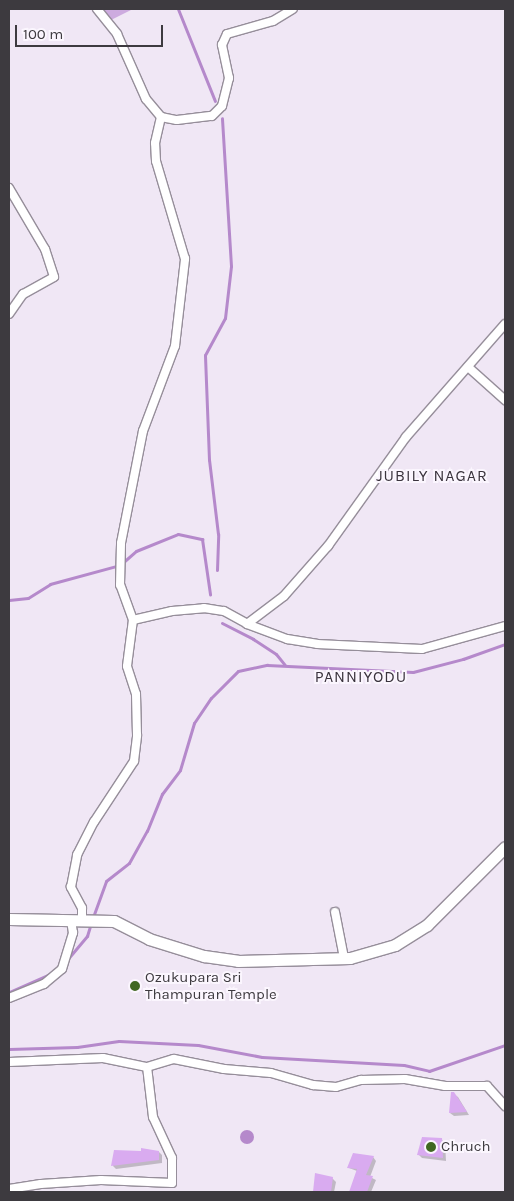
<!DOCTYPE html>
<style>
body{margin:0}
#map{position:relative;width:514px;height:1201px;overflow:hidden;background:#f0e7f5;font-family:Karla,sans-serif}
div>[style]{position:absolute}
.green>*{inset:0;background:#cdabdf}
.water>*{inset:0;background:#b589cb}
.round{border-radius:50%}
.shadow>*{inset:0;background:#0003}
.stream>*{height:3px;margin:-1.5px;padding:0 1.5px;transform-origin:1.5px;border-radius:1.5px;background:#b589cb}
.building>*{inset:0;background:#d9abf0}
.roads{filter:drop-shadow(1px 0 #968e9a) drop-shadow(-1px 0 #968e9a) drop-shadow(0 1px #968e9a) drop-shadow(0 -1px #968e9a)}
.minor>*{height:8px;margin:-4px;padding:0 4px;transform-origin:4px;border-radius:4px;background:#fff}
.secondary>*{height:11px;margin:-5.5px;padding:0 5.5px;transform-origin:5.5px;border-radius:5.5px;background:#fff}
.dots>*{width:14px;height:14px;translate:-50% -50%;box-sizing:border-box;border:2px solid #fbf6fe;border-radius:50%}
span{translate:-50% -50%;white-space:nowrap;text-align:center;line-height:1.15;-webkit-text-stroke:4px #fbf6fe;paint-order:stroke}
.poi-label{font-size:15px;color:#3d3a3f}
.left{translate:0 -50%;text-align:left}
.neighbourhood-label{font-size:16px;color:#3a333d;letter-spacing:1px}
.frame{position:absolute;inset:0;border:10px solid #3d3a3f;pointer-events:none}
.scale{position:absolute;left:15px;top:25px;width:148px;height:22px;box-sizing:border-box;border:2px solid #3d3a3f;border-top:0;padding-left:6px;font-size:15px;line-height:18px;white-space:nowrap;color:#3d3a3f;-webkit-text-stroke:4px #fbf6fe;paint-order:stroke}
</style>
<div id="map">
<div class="green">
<div style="clip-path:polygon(99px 9px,133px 9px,109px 21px)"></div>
</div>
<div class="water">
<div class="round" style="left:240px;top:1130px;width:14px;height:14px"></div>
</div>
<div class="shadow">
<div style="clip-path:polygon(452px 1093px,458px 1097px,469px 1115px,454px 1116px,450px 1113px)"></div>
<div style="clip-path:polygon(441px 1139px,445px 1143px,446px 1161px,422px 1158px,419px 1155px)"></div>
<div style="clip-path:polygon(115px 1151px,159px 1152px,162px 1155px,162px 1163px,116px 1169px,113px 1166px)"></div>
<div style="clip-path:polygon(373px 1157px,376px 1161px,370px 1177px,376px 1180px,371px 1192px,350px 1192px,357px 1171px,349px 1168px)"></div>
<div style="clip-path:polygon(316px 1175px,332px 1178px,336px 1182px,334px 1192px,315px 1192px)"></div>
</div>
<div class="stream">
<div style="left:178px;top:9px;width:99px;rotate:68.1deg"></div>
<div style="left:217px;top:570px;width:36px;rotate:-88deg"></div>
<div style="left:218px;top:534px;width:75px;rotate:-96.9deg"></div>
<div style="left:209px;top:460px;width:105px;rotate:-92.2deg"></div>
<div style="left:205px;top:355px;width:42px;rotate:-61.6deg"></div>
<div style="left:225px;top:318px;width:52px;rotate:-83.4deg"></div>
<div style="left:231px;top:266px;width:148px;rotate:-93.5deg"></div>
<div style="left:9px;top:600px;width:19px;rotate:-6deg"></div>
<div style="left:28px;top:598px;width:26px;rotate:-32deg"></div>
<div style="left:50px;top:584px;width:73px;rotate:-15.2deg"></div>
<div style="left:120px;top:565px;width:21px;rotate:-41deg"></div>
<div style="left:136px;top:551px;width:45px;rotate:-22deg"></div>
<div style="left:178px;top:534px;width:25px;rotate:12deg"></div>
<div style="left:202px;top:539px;width:56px;rotate:81.7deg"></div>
<div style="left:222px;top:623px;width:35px;rotate:27deg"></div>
<div style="left:253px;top:639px;width:27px;rotate:33deg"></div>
<div style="left:276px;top:654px;width:14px;rotate:51deg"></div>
<div style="left:93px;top:917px;width:38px;rotate:-70deg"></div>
<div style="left:106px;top:881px;width:29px;rotate:-38deg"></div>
<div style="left:129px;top:863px;width:37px;rotate:-61deg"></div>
<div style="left:147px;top:831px;width:40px;rotate:-68deg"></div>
<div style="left:162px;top:794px;width:30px;rotate:-53deg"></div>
<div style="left:180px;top:770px;width:49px;rotate:-73.4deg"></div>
<div style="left:194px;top:723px;width:30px;rotate:-56deg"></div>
<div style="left:211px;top:698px;width:38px;rotate:-45deg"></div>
<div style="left:238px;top:671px;width:30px;rotate:-12deg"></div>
<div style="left:267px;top:665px;width:146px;rotate:2.7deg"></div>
<div style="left:413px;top:672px;width:52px;rotate:-14.6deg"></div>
<div style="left:463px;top:659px;width:45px;rotate:-19.7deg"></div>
<div style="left:66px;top:961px;width:33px;rotate:-50deg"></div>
<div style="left:87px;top:936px;width:14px;rotate:-73deg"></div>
<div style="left:9px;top:992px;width:47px;rotate:-23.8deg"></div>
<div style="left:9px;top:1049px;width:68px;rotate:-1.7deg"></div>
<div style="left:77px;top:1047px;width:42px;rotate:-8.1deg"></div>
<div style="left:119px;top:1041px;width:79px;rotate:2.9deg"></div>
<div style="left:198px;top:1045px;width:65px;rotate:10.6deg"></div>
<div style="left:262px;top:1057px;width:142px;rotate:3.2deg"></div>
<div style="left:404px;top:1065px;width:26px;rotate:13deg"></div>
<div style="left:429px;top:1071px;width:80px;rotate:-18.9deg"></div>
</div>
<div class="building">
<div style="clip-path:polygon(451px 1092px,454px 1092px,467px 1112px,449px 1113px)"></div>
<div style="clip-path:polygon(422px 1137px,442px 1138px,443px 1158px,417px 1155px)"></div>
<div style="clip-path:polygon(141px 1148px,159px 1151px,159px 1160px,111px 1166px,114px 1150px,141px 1151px)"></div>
<div style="clip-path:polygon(353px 1153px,374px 1156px,366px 1175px,373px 1176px,367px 1192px,349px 1192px,357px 1169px,347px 1168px)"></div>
<div style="clip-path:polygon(315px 1173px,333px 1177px,331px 1192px,313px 1192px)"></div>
</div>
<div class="roads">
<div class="minor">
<div style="left:97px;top:9px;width:32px;rotate:51deg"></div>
<div style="left:117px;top:34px;width:71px;rotate:66deg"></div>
<div style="left:146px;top:99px;width:23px;rotate:50deg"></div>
<div style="left:161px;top:117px;width:16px;rotate:11deg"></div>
<div style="left:177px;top:120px;width:35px;rotate:-7deg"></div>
<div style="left:212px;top:116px;width:14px;rotate:-45deg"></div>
<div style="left:222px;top:106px;width:29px;rotate:-76deg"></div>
<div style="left:229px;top:78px;width:34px;rotate:-102deg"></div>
<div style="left:222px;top:45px;width:12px;rotate:-66deg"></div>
<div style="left:227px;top:34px;width:48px;rotate:-15.8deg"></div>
<div style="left:273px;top:21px;width:23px;rotate:-31deg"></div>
<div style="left:9px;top:188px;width:71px;rotate:59.5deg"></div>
<div style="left:45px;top:249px;width:29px;rotate:72deg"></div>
<div style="left:54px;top:277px;width:35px;rotate:151deg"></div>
<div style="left:23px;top:294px;width:24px;rotate:125deg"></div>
<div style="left:468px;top:367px;width:50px;rotate:41.7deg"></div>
<div style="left:133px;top:620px;width:37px;rotate:-110deg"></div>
<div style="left:120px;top:585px;width:42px;rotate:-88.6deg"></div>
<div style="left:121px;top:543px;width:114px;rotate:-78.9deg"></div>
<div style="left:143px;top:431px;width:91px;rotate:-69.4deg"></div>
<div style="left:175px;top:346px;width:88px;rotate:-83.4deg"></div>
<div style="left:185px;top:259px;width:102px;rotate:-106.5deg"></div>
<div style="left:156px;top:161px;width:18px;rotate:-93deg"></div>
<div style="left:155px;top:143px;width:27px;rotate:-77deg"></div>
<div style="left:247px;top:624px;width:46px;rotate:-37.1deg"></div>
<div style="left:284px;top:596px;width:67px;rotate:-48.7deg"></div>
<div style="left:328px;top:546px;width:134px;rotate:-54.4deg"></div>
<div style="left:406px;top:437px;width:150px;rotate:-48.8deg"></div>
<div style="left:335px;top:912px;width:47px;rotate:78.9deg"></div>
<div style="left:82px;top:920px;width:12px;rotate:-90deg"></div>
<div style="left:82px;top:908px;width:24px;rotate:-118deg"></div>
<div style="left:71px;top:887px;width:33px;rotate:-79deg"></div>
<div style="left:77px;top:855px;width:37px;rotate:-63deg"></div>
<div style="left:94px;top:822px;width:73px;rotate:-56.7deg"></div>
<div style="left:134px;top:761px;width:26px;rotate:-83deg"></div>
<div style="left:137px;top:735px;width:41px;rotate:-91.4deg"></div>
<div style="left:136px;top:694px;width:29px;rotate:-108deg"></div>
<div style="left:127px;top:666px;width:46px;rotate:-82.6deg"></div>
<div style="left:133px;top:620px;width:40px;rotate:-13deg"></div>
<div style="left:172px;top:611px;width:32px;rotate:-5deg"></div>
<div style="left:204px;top:608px;width:20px;rotate:9deg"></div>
<div style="left:224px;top:611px;width:26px;rotate:29deg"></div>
<div style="left:247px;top:624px;width:43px;rotate:20.6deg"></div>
<div style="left:287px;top:639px;width:30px;rotate:9deg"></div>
<div style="left:317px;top:644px;width:105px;rotate:2.7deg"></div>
<div style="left:422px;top:649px;width:86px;rotate:-15.5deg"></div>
<div style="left:9px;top:998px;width:38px;rotate:-22deg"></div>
<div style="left:44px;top:984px;width:23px;rotate:-40deg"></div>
<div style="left:62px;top:969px;width:38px;rotate:-73deg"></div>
<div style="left:73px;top:933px;width:13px;rotate:-99deg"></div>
<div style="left:9px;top:1062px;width:94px;rotate:-2.4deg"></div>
<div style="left:103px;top:1058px;width:45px;rotate:11.6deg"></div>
<div style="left:147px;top:1067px;width:28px;rotate:-17deg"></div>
<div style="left:174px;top:1059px;width:51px;rotate:11.3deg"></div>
<div style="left:224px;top:1069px;width:47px;rotate:4.9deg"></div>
<div style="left:271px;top:1073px;width:44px;rotate:15.9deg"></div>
<div style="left:313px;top:1085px;width:23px;rotate:5deg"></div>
<div style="left:336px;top:1087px;width:26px;rotate:-16deg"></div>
<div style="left:361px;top:1080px;width:44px;rotate:-1.3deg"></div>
<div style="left:405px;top:1079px;width:41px;rotate:9.9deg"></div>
<div style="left:445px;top:1086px;width:42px"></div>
<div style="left:487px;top:1086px;width:27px;rotate:48deg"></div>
<div style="left:9px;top:1189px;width:32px;rotate:-9deg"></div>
<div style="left:41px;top:1184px;width:60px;rotate:-3.8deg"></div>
<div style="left:101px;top:1180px;width:71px;rotate:2.4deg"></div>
<div style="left:172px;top:1183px;width:25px;rotate:-90deg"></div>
<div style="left:172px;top:1158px;width:45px;rotate:-114.9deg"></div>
<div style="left:153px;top:1117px;width:50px;rotate:-96.8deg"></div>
</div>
<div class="secondary">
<div style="left:9px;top:919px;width:105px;rotate:1.1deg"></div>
<div style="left:114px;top:921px;width:39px;rotate:27deg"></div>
<div style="left:149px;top:939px;width:58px;rotate:17.2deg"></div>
<div style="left:204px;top:956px;width:34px;rotate:8deg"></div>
<div style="left:238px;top:961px;width:112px;rotate:-1.5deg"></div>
<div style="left:350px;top:958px;width:47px;rotate:-16.1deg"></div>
<div style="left:395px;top:945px;width:38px;rotate:-32deg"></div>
<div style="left:427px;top:925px;width:110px;rotate:-45deg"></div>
</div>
</div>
<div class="dots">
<div style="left:135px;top:986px;background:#406722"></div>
<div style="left:431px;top:1147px;background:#406722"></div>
</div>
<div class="poi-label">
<span class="left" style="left:145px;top:986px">Ozukupara Sri<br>Thampuran Temple</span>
<span class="left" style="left:441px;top:1147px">Chruch</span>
</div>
<div class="neighbourhood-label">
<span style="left:432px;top:476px">JUBILY NAGAR</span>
<span style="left:361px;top:677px">PANNIYODU</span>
</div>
<div class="frame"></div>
<div class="scale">100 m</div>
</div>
